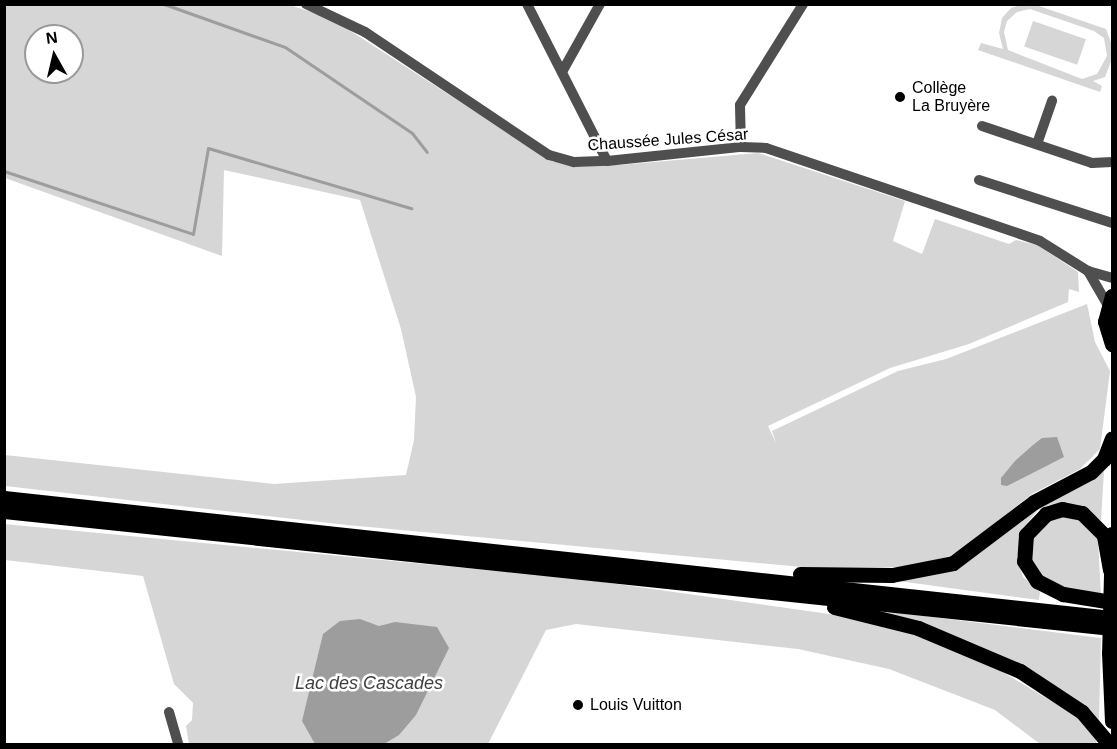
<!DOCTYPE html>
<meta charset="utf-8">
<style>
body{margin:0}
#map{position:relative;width:1117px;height:749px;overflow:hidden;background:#fff;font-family:Arial,sans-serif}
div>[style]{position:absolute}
.green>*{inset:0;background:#d6d6d6;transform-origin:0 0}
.water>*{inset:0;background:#9d9d9d}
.stream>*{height:3px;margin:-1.5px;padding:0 1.5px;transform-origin:1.5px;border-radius:1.5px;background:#9d9d9d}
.minor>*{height:10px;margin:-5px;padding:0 5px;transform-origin:5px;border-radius:5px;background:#4f4f4f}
.major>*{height:14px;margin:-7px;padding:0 7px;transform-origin:7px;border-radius:7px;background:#000}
.highway>*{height:15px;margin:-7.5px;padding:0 7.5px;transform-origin:7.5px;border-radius:7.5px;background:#000}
.dots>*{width:16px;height:16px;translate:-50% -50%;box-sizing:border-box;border:3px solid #fff;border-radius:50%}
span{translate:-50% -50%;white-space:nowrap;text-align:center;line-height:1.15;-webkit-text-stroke:5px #fff;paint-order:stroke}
.poi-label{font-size:16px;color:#000}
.left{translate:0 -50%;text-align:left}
.street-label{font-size:16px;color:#000}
.water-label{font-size:18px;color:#3e3e3e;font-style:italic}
.frame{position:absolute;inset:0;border:6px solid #000;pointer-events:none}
.north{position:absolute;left:24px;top:24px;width:60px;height:60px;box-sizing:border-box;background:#fff;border:2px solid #999;border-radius:50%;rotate:352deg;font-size:16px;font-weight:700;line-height:24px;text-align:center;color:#000}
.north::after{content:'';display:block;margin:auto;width:21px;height:27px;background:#000;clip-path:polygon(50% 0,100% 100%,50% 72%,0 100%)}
</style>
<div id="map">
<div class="green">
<div style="clip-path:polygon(evenodd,5px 5px,290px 5px,332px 19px,553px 162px,619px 165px,758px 153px,905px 201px,893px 241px,922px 254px,935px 219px,1009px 244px,1016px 240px,1037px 245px,1078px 272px,1079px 292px,1069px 289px,1068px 302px,969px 344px,890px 368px,768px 426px,776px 443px,772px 431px,898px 371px,946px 359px,1087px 304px,1095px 342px,1110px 371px,1100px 449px,1080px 469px,1032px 494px,966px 546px,950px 556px,909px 567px,813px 568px,347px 525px,5px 486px,5px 455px,274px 484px,406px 475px,414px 440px,416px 397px,401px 329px,360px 200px,224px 170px,222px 256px,5px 178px,5px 5px,36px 36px,72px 36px,72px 72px,36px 72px,36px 36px)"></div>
<div style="clip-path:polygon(evenodd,1020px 5px,1036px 5px,1106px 29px,1112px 45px,1112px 59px,1105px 77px,1093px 81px,1102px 86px,1100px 92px,978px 50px,981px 43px,1003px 49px,999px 33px,1002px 18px,1011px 8px,1020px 5px,1030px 9px,1094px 31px,1104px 38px,1107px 56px,1097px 74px,1082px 79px,1008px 50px,1004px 32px,1007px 21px,1017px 12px,1030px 9px)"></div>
<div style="left:1033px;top:21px;width:56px;height:27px;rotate:19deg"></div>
<div style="clip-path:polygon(1104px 471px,1101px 521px,1085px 508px,1049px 505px,1038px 510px,1023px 528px,1017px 557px,1023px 577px,1040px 592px,1039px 600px,891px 580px,916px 578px)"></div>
<div style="clip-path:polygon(1062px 516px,1079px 520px,1098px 539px,1101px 597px,1071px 591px,1038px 575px,1030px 558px,1033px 534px,1046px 521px)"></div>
<div style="clip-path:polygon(4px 524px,582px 579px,836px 615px,918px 635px,986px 662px,1083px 720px,1094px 733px,1097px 744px,1040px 744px,995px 710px,889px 669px,798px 649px,576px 624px,546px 630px,488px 744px,189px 744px,186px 726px,192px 720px,193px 703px,174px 684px,143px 576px,5px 560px)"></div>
<div style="clip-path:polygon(885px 611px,1101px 638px,1099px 721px,1085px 706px)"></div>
</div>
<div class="water">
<div style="clip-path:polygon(1057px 437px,1064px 457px,1007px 486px,1001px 485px,1001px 478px,1015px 461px,1033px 445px,1042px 438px)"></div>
<div style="clip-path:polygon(360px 619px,379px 626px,395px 622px,437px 627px,449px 648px,416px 715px,399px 735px,384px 744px,315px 744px,302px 721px,323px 634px,340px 621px)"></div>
</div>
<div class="stream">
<div style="left:164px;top:4px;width:128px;rotate:19.6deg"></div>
<div style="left:285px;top:47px;width:153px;rotate:34.1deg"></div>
<div style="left:412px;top:133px;width:24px;rotate:52deg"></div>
<div style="left:4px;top:171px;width:199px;rotate:18.4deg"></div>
<div style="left:193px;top:234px;width:87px;rotate:-80.1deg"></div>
<div style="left:208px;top:148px;width:212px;rotate:16.5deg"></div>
</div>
<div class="minor">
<div style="left:306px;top:4px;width:65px;rotate:25.4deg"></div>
<div style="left:365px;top:32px;width:221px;rotate:33.8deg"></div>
<div style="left:549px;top:155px;width:26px;rotate:16deg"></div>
<div style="left:574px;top:162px;width:33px;rotate:-2deg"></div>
<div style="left:607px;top:161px;width:135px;rotate:-6deg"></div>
<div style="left:741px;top:147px;width:25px;rotate:2deg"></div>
<div style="left:766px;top:148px;width:289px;rotate:18.7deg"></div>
<div style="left:1040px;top:241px;width:57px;rotate:32deg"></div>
<div style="left:1088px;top:271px;width:25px;rotate:16deg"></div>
<div style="left:527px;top:4px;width:176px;rotate:63deg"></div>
<div style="left:562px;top:72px;width:78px;rotate:-60.8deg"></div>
<div style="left:982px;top:126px;width:116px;rotate:18.6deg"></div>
<div style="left:1092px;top:163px;width:20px;rotate:-3deg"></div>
<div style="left:1037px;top:144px;width:46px;rotate:-70.8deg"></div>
<div style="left:741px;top:147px;width:42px;rotate:-91.4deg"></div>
<div style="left:740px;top:105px;width:119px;rotate:-58deg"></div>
<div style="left:979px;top:180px;width:140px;rotate:17.9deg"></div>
<div style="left:1088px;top:271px;width:39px;rotate:60deg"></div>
<div style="left:169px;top:712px;width:33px;rotate:74deg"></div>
</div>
<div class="major">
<div style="left:1112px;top:296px;width:27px;rotate:105deg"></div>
<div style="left:1105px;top:322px;width:24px;rotate:73deg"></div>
<div style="left:1112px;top:534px;width:119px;rotate:91.4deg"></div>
<div style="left:1109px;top:653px;width:69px;rotate:87.5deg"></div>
</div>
<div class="highway">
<div style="left:4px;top:498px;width:1114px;rotate:6.18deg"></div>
<div style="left:4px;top:511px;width:1114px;rotate:6.03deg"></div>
<div style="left:1110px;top:570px;width:36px;rotate:-100deg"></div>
<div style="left:1104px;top:535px;width:31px;rotate:-135deg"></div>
<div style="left:1082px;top:513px;width:20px;rotate:-169deg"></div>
<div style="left:1062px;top:509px;width:17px;rotate:163deg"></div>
<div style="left:1046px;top:514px;width:29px;rotate:134deg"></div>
<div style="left:1026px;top:535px;width:26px;rotate:94deg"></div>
<div style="left:1024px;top:561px;width:24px;rotate:57deg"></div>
<div style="left:1037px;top:581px;width:29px;rotate:27deg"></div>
<div style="left:1063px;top:594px;width:50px;rotate:9.3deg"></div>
<div style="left:800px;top:574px;width:92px;rotate:0.6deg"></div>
<div style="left:892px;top:575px;width:62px;rotate:-11.1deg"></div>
<div style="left:953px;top:563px;width:101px;rotate:-37deg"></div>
<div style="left:1034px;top:502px;width:64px;rotate:-27.8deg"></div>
<div style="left:1091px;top:472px;width:18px;rotate:-45deg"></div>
<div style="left:1104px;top:459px;width:22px;rotate:-69deg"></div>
<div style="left:834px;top:607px;width:87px;rotate:14deg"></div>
<div style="left:918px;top:628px;width:111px;rotate:22.9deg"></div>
<div style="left:1020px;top:671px;width:74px;rotate:33.5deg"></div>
<div style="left:1082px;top:712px;width:42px;rotate:49.8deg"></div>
</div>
<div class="dots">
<div style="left:900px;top:97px;background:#000"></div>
<div style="left:578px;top:705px;background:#000"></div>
</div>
<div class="poi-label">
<span class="left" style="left:912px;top:97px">Collège<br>La Bruyère</span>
<span class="left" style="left:590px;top:705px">Louis Vuitton</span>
</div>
<div class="street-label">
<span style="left:668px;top:140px;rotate:-4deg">Chaussée Jules César</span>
</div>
<div class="water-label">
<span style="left:369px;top:683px">Lac des Cascades</span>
</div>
<div class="frame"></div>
<div class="north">N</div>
</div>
